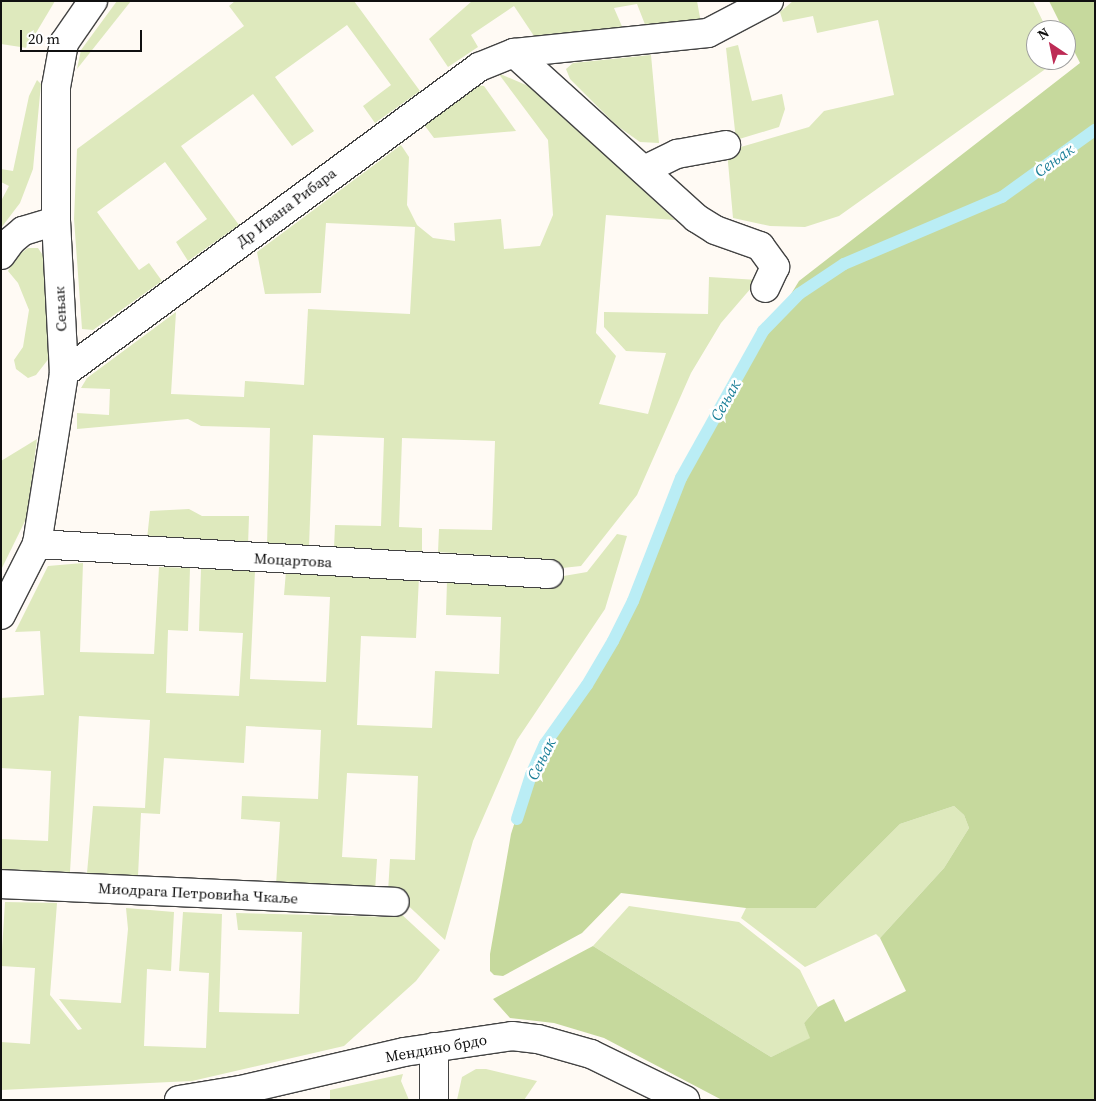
<!DOCTYPE html>
<meta charset="utf-8">
<style>
body{margin:0}
#map{position:relative;width:1096px;height:1101px;overflow:hidden;background:#fffaf4;font-family:"Source Serif 4",serif}
div>[style]{position:absolute}
.green>*{inset:0;background:#dee9bd}
.forest>*{inset:0;background:#c6d99d}
.stream>*{height:12px;margin:-6px;padding:0 6px;transform-origin:6px;border-radius:6px;background:#baedf5}
.roads{filter:drop-shadow(1px 0 #434343) drop-shadow(-1px 0 #434343) drop-shadow(0 1px #434343) drop-shadow(0 -1px #434343)}
.minor>*{height:28px;margin:-14px;padding:0 14px;transform-origin:14px;border-radius:14px;background:#fff}
span{translate:-50% -50%;white-space:nowrap;text-align:center;line-height:1.15;-webkit-text-stroke:5px #fff;paint-order:stroke}
.street-label{font-size:15px;color:#101010}
.water-label{font-size:16px;color:#1b7f98;font-style:italic}
.frame{position:absolute;inset:0;border:2px solid #101010;pointer-events:none}
.north{position:absolute;left:1026px;top:20px;width:50px;height:50px;box-sizing:border-box;background:#fff;border:1px solid #9f9f9f;border-radius:50%;rotate:326deg;font-size:14px;font-weight:700;line-height:20px;text-align:center;color:#101010}
.north::after{content:'';display:block;margin:auto;width:18px;height:22px;background:#bd2b55;clip-path:polygon(50% 0,100% 100%,50% 72%,0 100%)}
.scale{position:absolute;left:20px;top:30px;width:122px;height:22px;box-sizing:border-box;border:2px solid #101010;border-top:0;padding-left:6px;font-size:15px;line-height:18px;white-space:nowrap;color:#101010;-webkit-text-stroke:4px #fff;paint-order:stroke}
</style>
<div id="map">
<div class="green">
<div style="clip-path:polygon(1px 1px,55px 1px,27px 48px,1px 44px)"></div>
<div style="clip-path:polygon(117px 1px,131px 1px,77px 69px,81px 50px)"></div>
<div style="clip-path:polygon(235px 1px,354px 1px,420px 91px,375px 123px,363px 106px,391px 85px,347px 25px,275px 77px,314px 131px,292px 146px,253px 94px,181px 146px,239px 225px,188px 261px,176px 242px,207px 219px,165px 162px,97px 212px,139px 270px,149px 263px,162px 281px,93px 330px,82px 329px,74px 219px,77px 149px,244px 26px,229px 6px)"></div>
<div style="clip-path:polygon(472px 1px,697px 1px,701px 23px,646px 27px,637px 4px,614px 8px,624px 31px,534px 36px,514px 6px,471px 35px,478px 47px,448px 67px,429px 39px)"></div>
<div style="clip-path:polygon(793px 1px,1033px 1px,1047px 30px,1036px 30px,1036px 60px,1058px 60px,839px 216px,805px 227px,770px 226px,733px 218px,727px 151px,809px 127px,824px 111px,894px 95px,878px 20px,817px 33px,813px 16px,783px 22px,780px 12px)"></div>
<div style="clip-path:polygon(738px 45px,752px 101px,782px 94px,785px 109px,779px 127px,736px 140px,726px 48px)"></div>
<div style="clip-path:polygon(651px 55px,659px 143px,640px 142px,616px 125px,570px 79px,566px 69px,573px 63px)"></div>
<div style="clip-path:polygon(498px 73px,533px 88px,675px 220px,606px 215px,596px 333px,616px 356px,599px 404px,648px 414px,666px 353px,626px 351px,604px 327px,604px 312px,708px 314px,709px 277px,758px 280px,721px 323px,691px 373px,637px 495px,581px 566px,553px 569px,529px 564px,526px 558px,438px 552px,439px 529px,492px 530px,495px 441px,402px 438px,399px 527px,422px 528px,422px 551px,334px 548px,335px 525px,381px 526px,384px 438px,313px 435px,309px 547px,267px 546px,270px 428px,201px 426px,188px 419px,77px 429px,77px 413px,109px 415px,110px 389px,81px 388px,87px 378px,176px 312px,171px 394px,244px 397px,245px 381px,304px 385px,308px 309px,410px 314px,415px 227px,326px 223px,321px 293px,265px 294px,257px 252px,401px 145px,409px 157px,407px 205px,417px 225px,433px 238px,455px 241px,454px 223px,501px 219px,504px 249px,540px 246px,553px 215px,548px 140px)"></div>
<div style="clip-path:polygon(37px 80px,41px 84px,33px 169px,20px 203px,1px 228px,1px 201px,9px 186px,1px 182px,1px 169px,13px 171px,29px 96px)"></div>
<div style="clip-path:polygon(474px 85px,484px 86px,516px 131px,434px 138px,425px 126px,425px 118px)"></div>
<div style="clip-path:polygon(28px 248px,38px 248px,44px 257px,50px 357px,36px 375px,28px 378px,16px 369px,14px 360px,23px 347px,29px 310px,18px 283px,8px 271px,17px 256px)"></div>
<div style="clip-path:polygon(37px 439px,27px 517px,1px 570px,1px 461px)"></div>
<div style="clip-path:polygon(189px 509px,202px 516px,249px 516px,248px 546px,147px 539px,150px 511px)"></div>
<div style="clip-path:polygon(617px 534px,627px 536px,605px 609px,517px 740px,473px 841px,445px 940px,400px 898px,388px 892px,390px 859px,415px 860px,418px 776px,347px 773px,342px 857px,377px 859px,375px 891px,276px 885px,280px 822px,241px 819px,242px 796px,318px 799px,321px 730px,246px 726px,244px 763px,164px 758px,160px 814px,141px 813px,138px 876px,87px 873px,93px 806px,145px 808px,150px 720px,79px 716px,70px 872px,1px 869px,1px 839px,48px 841px,51px 771px,1px 768px,1px 698px,44px 695px,40px 631px,15px 632px,48px 566px,83px 563px,80px 652px,154px 654px,159px 567px,190px 568px,188px 631px,168px 630px,166px 693px,239px 696px,243px 633px,199px 631px,201px 569px,255px 571px,250px 679px,326px 682px,330px 597px,284px 595px,286px 571px,419px 577px,416px 638px,361px 636px,357px 725px,432px 728px,435px 671px,499px 674px,501px 617px,446px 615px,447px 581px,552px 578px,587px 572px)"></div>
<div style="clip-path:polygon(954px 806px,964px 815px,969px 828px,944px 868px,880px 938px,876px 934px,805px 967px,741px 918px,746px 908px,816px 908px,900px 824px)"></div>
<div style="clip-path:polygon(5px 902px,57px 903px,50px 995px,78px 1030px,82px 1029px,59px 999px,121px 1003px,128px 929px,126px 908px,174px 912px,171px 971px,147px 969px,144px 1046px,206px 1048px,209px 973px,179px 971px,183px 912px,222px 914px,219px 1012px,299px 1014px,302px 932px,238px 930px,236px 913px,393px 917px,399px 912px,440px 950px,416px 981px,344px 1046px,192px 1081px,1px 1090px,1px 1042px,30px 1044px,35px 968px,1px 966px)"></div>
<div style="clip-path:polygon(629px 906px,739px 922px,800px 970px,818px 1007px,804px 1023px,811px 1038px,771px 1057px,593px 946px)"></div>
<div style="clip-path:polygon(476px 1069px,486px 1069px,537px 1081px,524px 1100px,457px 1100px,462px 1077px)"></div>
<div style="clip-path:polygon(403px 1074px,401px 1081px,409px 1100px,330px 1100px,330px 1090px)"></div>
</div>
<div class="forest">
<div style="clip-path:polygon(1049px 1px,1095px 1px,1095px 1100px,722px 1100px,604px 1038px,554px 1023px,510px 1018px,493px 999px,593px 946px,771px 1057px,810px 1038px,804px 1023px,818px 1007px,834px 999px,845px 1022px,906px 991px,880px 938px,944px 868px,969px 828px,964px 815px,954px 806px,900px 824px,816px 908px,746px 908px,621px 893px,582px 933px,503px 976px,494px 975px,490px 971px,490px 954px,511px 834px,525px 790px,541px 755px,608px 650px,626px 614px,662px 519px,719px 412px,799px 281px,1080px 63px)"></div>
</div>
<div class="stream">
<div style="left:517px;top:819px;width:46px;rotate:-72.3deg"></div>
<div style="left:531px;top:775px;width:34px;rotate:-66deg"></div>
<div style="left:545px;top:744px;width:72px;rotate:-54.6deg"></div>
<div style="left:587px;top:685px;width:51px;rotate:-59.4deg"></div>
<div style="left:613px;top:641px;width:45px;rotate:-63.4deg"></div>
<div style="left:633px;top:601px;width:132px;rotate:-68.7deg"></div>
<div style="left:681px;top:478px;width:168px;rotate:-60.8deg"></div>
<div style="left:763px;top:331px;width:52px;rotate:-45.8deg"></div>
<div style="left:799px;top:294px;width:54px;rotate:-33.7deg"></div>
<div style="left:844px;top:264px;width:172px;rotate:-23deg"></div>
<div style="left:1002px;top:197px;width:115px;rotate:-35.8deg"></div>
</div>
<div class="roads">
<div class="minor">
<div style="left:514px;top:53px;width:246px;rotate:42.2deg"></div>
<div style="left:696px;top:218px;width:22px;rotate:32deg"></div>
<div style="left:715px;top:230px;width:48px;rotate:19.6deg"></div>
<div style="left:760px;top:246px;width:26px;rotate:54deg"></div>
<div style="left:775px;top:267px;width:23px;rotate:115deg"></div>
<div style="left:644px;top:170px;width:37px;rotate:-26deg"></div>
<div style="left:677px;top:154px;width:50px;rotate:-10.4deg"></div>
<div style="left:1px;top:255px;width:17px;rotate:-54deg"></div>
<div style="left:11px;top:241px;width:16px;rotate:-40deg"></div>
<div style="left:23px;top:231px;width:34px;rotate:-17deg"></div>
<div style="left:64px;top:373px;width:516px;rotate:-36.4deg"></div>
<div style="left:479px;top:67px;width:38px;rotate:-22deg"></div>
<div style="left:514px;top:53px;width:195px;rotate:-5.9deg"></div>
<div style="left:708px;top:33px;width:69px;rotate:-27.7deg"></div>
<div style="left:37px;top:544px;width:513px;rotate:3.35deg"></div>
<div style="left:1px;top:615px;width:80px;rotate:-63.1deg"></div>
<div style="left:37px;top:544px;width:173px;rotate:-81deg"></div>
<div style="left:64px;top:373px;width:152px;rotate:-93deg"></div>
<div style="left:56px;top:221px;width:134px;rotate:-90deg"></div>
<div style="left:56px;top:87px;width:45px;rotate:-79.7deg"></div>
<div style="left:64px;top:43px;width:51px;rotate:-55.4deg"></div>
<div style="left:1px;top:884px;width:394px;rotate:2.6deg"></div>
<div style="left:179px;top:1100px;width:63px;rotate:-9.2deg"></div>
<div style="left:241px;top:1090px;width:167px;rotate:-13.1deg"></div>
<div style="left:404px;top:1052px;width:109px;rotate:-8.4deg"></div>
<div style="left:512px;top:1036px;width:26px;rotate:7deg"></div>
<div style="left:538px;top:1039px;width:55px;rotate:15.8deg"></div>
<div style="left:591px;top:1054px;width:105px;rotate:26.1deg"></div>
<div style="left:434px;top:1100px;width:53px;rotate:-90deg"></div>
</div>
</div>
<div class="street-label">
<span style="left:286px;top:207px;rotate:-37deg">Др Ивана Рибара</span>
<span style="left:60px;top:309px;rotate:-93deg">Сењак</span>
<span style="left:293px;top:560px;rotate:3deg">Моцартова</span>
<span style="left:198px;top:893px;rotate:3deg">Миодрага Петровића Чкаље</span>
<span style="left:436px;top:1048px;rotate:-10deg">Мендино брдо</span>
</div>
<div class="water-label">
<span style="left:1054px;top:160px;rotate:-36deg">Сењак</span>
<span style="left:725px;top:400px;rotate:-61deg">Сењак</span>
<span style="left:541px;top:759px;rotate:-64deg">Сењак</span>
</div>
<div class="frame"></div>
<div class="north">N</div>
<div class="scale">20 m</div>
</div>
